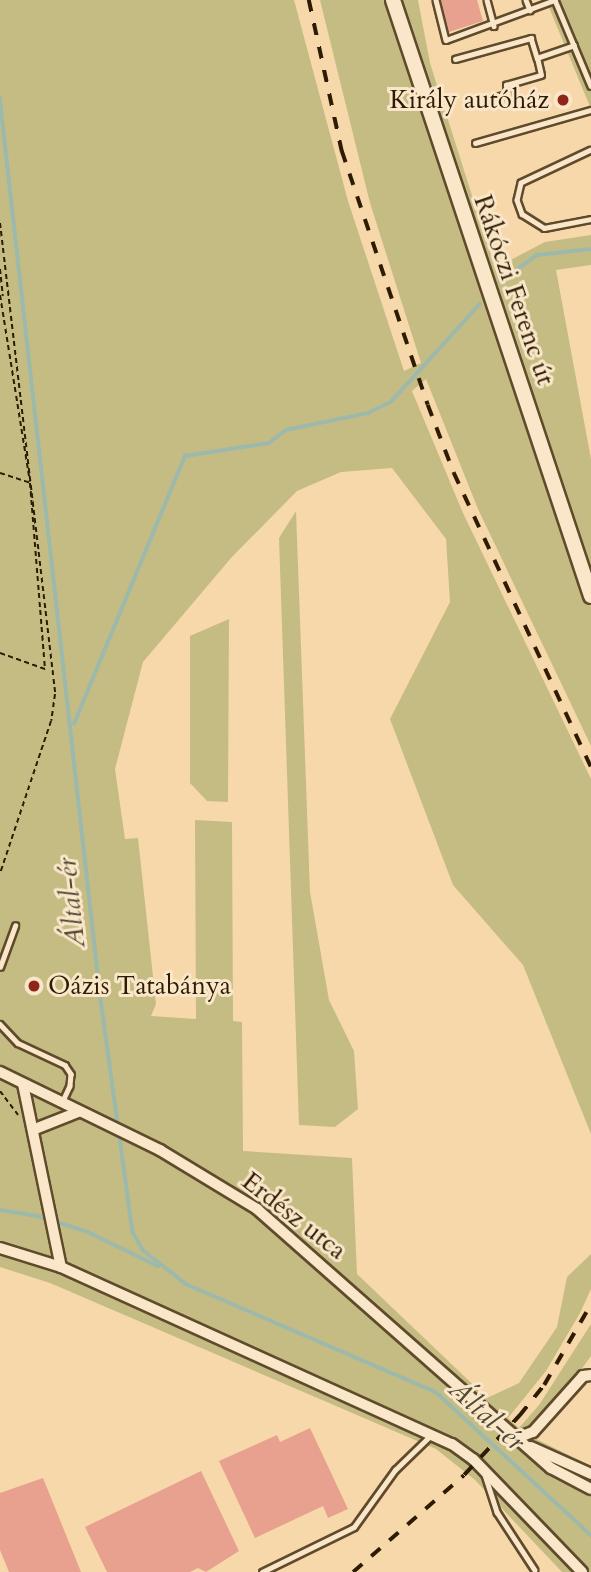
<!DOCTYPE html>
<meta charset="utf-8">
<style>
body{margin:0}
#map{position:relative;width:591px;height:1572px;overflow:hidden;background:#f7d8aa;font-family:Cardo,serif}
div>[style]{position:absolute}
.green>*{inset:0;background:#c4bc83}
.stream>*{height:3.5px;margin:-1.75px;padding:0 1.75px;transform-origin:1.75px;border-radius:1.75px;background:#9db9ab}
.building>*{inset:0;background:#e8a18e}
.path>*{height:2px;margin-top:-1px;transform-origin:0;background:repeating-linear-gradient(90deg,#2d1b02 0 5px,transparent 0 8.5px)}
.roads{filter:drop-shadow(2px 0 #604a2c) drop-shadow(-2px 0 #604a2c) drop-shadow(0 2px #604a2c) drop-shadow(0 -2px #604a2c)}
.service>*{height:4.5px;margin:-2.25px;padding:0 2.25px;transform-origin:2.25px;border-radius:2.25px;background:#fae6c8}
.minor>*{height:10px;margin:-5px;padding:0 5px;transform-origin:5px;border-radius:5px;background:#fae6c8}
.secondary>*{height:14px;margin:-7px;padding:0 7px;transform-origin:7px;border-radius:7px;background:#fae6c8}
.rail>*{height:3.5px;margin-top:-1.75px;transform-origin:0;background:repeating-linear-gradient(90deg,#2d1b02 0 12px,transparent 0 24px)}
.dots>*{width:19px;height:19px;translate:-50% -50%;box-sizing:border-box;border:4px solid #fae6c8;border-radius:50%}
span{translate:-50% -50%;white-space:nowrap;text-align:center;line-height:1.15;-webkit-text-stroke:6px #fae6c8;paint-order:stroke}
.poi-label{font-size:26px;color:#2d1b02}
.right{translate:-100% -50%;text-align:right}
.left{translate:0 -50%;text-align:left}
.street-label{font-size:26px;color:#2d1b02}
.water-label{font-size:28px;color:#4f4a35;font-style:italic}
</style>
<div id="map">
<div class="green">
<div style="clip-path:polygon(0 0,294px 0,348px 201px,404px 371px,421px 363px,370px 203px,320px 0,418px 0,430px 63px,495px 268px,545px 242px,591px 235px,591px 265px,556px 270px,591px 459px,591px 746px,478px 509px,426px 379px,412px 391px,463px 513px,591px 779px,591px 1134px,523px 965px,453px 885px,390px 719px,450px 602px,446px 539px,392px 468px,341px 472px,297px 491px,231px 558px,143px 662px,115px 769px,125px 839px,138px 838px,156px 1004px,151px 1016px,196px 1019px,195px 820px,232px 822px,233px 1021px,242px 1022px,243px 1151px,352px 1158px,357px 1274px,487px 1398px,519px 1383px,557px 1327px,567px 1277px,591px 1254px,591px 1289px,580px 1313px,546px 1371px,508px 1418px,519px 1428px,539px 1405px,591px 1324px,591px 1356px,532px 1437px,591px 1466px,591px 1572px,562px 1572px,475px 1480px,436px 1449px,50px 1283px,0 1267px)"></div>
<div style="clip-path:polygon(546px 0,591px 0,591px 109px)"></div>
<div style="clip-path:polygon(296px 511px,310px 892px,329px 1000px,354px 1051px,358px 1109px,335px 1127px,299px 1125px,279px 538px)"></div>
<div style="clip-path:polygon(229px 619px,228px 802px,207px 801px,190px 783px,190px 636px)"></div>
</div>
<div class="stream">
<div style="left:0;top:97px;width:901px;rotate:83.62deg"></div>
<div style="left:100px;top:992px;width:242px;rotate:82.2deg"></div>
<div style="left:133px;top:1232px;width:21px;rotate:61deg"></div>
<div style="left:143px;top:1250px;width:55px;rotate:38.3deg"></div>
<div style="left:186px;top:1284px;width:272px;rotate:23.4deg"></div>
<div style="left:436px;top:1392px;width:211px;rotate:42.7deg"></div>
<div style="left:500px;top:282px;width:46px;rotate:-36.1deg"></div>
<div style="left:537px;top:255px;width:54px;rotate:-6.3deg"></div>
<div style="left:74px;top:724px;width:290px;rotate:-67.5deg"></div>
<div style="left:185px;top:456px;width:85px;rotate:-8.8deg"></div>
<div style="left:269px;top:443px;width:21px;rotate:-37deg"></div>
<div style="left:286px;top:430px;width:84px;rotate:-11.7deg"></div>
<div style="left:368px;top:413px;width:25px;rotate:-26deg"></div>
<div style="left:391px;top:402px;width:132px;rotate:-47.8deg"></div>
<div style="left:0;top:1210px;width:38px;rotate:9deg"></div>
<div style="left:38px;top:1216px;width:52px;rotate:17.7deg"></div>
<div style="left:88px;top:1232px;width:78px;rotate:25.9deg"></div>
</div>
<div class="building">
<div style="clip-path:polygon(441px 0,477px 0,483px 21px,449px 32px)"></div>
<div style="clip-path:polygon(310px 1428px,348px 1509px,328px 1518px,323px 1506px,255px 1538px,219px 1461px,277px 1435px,280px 1442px)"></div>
<div style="clip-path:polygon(201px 1471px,239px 1551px,206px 1572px,198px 1568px,190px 1572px,107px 1572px,85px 1527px)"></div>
<div style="clip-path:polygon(43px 1478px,81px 1572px,9px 1572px,0 1550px,0 1493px)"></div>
</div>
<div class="path">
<div style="left:0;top:223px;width:474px;rotate:83.3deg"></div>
<div style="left:55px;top:694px;width:27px;rotate:98deg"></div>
<div style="left:51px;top:721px;width:160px;rotate:108.5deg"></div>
<div style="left:0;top:269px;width:27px;rotate:84deg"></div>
<div style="left:0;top:295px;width:189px;rotate:80.9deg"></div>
<div style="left:0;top:473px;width:32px;rotate:18deg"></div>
<div style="left:30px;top:483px;width:187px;rotate:85.4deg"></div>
<div style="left:45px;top:669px;width:48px;rotate:-160.4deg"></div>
<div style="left:0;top:1091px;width:30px;rotate:53deg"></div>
</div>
<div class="roads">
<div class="service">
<div style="left:436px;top:0;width:41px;rotate:76deg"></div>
<div style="left:446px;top:40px;width:116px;rotate:-20.2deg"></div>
<div style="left:487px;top:0;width:27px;rotate:75deg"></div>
<div style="left:526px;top:0;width:11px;rotate:68deg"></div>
<div style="left:555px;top:0;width:93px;rotate:67.3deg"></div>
<div style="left:455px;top:59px;width:79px;rotate:-15.4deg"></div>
<div style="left:531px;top:38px;width:21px;rotate:73deg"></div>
<div style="left:472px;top:104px;width:37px;rotate:-16deg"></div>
<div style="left:508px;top:94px;width:9px;rotate:-103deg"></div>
<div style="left:506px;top:85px;width:36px;rotate:-16deg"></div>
<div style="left:541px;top:75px;width:17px;rotate:-103deg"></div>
<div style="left:537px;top:58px;width:39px;rotate:-19deg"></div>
<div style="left:475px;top:143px;width:121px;rotate:-15.9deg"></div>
<div style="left:591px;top:150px;width:77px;rotate:154.8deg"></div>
<div style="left:521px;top:183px;width:17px;rotate:103deg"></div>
<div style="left:517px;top:200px;width:15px;rotate:70deg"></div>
<div style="left:522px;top:214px;width:26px;rotate:32deg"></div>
<div style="left:544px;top:228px;width:48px;rotate:-10.8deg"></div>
<div style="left:0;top:967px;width:44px;rotate:-69.9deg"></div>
<div style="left:0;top:1024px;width:26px;rotate:47deg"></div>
<div style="left:18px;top:1043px;width:52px;rotate:25.1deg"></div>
<div style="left:65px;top:1065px;width:11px;rotate:56deg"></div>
<div style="left:71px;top:1074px;width:12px;rotate:95deg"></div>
<div style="left:70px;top:1086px;width:19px;rotate:115deg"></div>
<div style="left:485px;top:1475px;width:39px;rotate:72deg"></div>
<div style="left:497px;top:1512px;width:69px;rotate:56.8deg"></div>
<div style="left:262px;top:1572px;width:102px;rotate:-26.1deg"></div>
<div style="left:354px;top:1527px;width:70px;rotate:-54.3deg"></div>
<div style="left:395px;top:1470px;width:49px;rotate:-44.2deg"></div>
</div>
<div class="minor">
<div style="left:0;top:1072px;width:178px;rotate:26deg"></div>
<div style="left:160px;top:1150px;width:114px;rotate:31.3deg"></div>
<div style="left:257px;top:1209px;width:392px;rotate:41.4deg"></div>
<div style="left:551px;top:1468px;width:45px;rotate:27.7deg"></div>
<div style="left:23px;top:1084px;width:187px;rotate:78.3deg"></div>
<div style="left:35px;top:1129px;width:46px;rotate:-21.6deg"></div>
<div style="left:0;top:1248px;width:64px;rotate:17.3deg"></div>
<div style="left:61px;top:1267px;width:429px;rotate:24.4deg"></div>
<div style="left:452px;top:1444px;width:26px;rotate:36deg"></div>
<div style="left:473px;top:1459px;width:157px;rotate:46deg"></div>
<div style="left:517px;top:1438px;width:17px;rotate:-21deg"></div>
<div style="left:533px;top:1432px;width:75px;rotate:-48.2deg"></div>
<div style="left:583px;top:1376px;width:8px;rotate:-7deg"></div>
<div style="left:531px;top:1447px;width:66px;rotate:24.2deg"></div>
</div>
<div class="secondary">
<div style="left:393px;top:0;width:628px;rotate:71.62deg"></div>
</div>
</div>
<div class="rail">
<div style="left:309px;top:0;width:155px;rotate:77.7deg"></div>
<div style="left:342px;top:151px;width:268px;rotate:71.3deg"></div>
<div style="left:428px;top:405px;width:73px;rotate:69.1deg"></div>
<div style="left:454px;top:473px;width:324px;rotate:65deg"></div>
<div style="left:353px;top:1572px;width:147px;rotate:-41.1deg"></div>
<div style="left:464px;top:1475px;width:81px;rotate:-47deg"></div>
<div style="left:519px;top:1416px;width:40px;rotate:-51deg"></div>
<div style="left:544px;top:1385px;width:94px;rotate:-59.9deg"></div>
</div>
<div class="dots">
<div style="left:563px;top:100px;background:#8f2418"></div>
<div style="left:34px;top:986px;background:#8f2418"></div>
</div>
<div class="poi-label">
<span class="right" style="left:549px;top:100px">Király autóház</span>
<span class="left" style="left:48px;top:986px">Oázis Tatabánya</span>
</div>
<div class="street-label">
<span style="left:514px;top:290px;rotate:71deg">Rákóczi Ferenc út</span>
<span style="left:294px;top:1216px;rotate:38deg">Erdész utca</span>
</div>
<div class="water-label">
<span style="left:71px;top:903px;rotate:-96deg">Által-ér</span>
<span style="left:487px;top:1415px;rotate:42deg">Által-ér</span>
</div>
</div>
